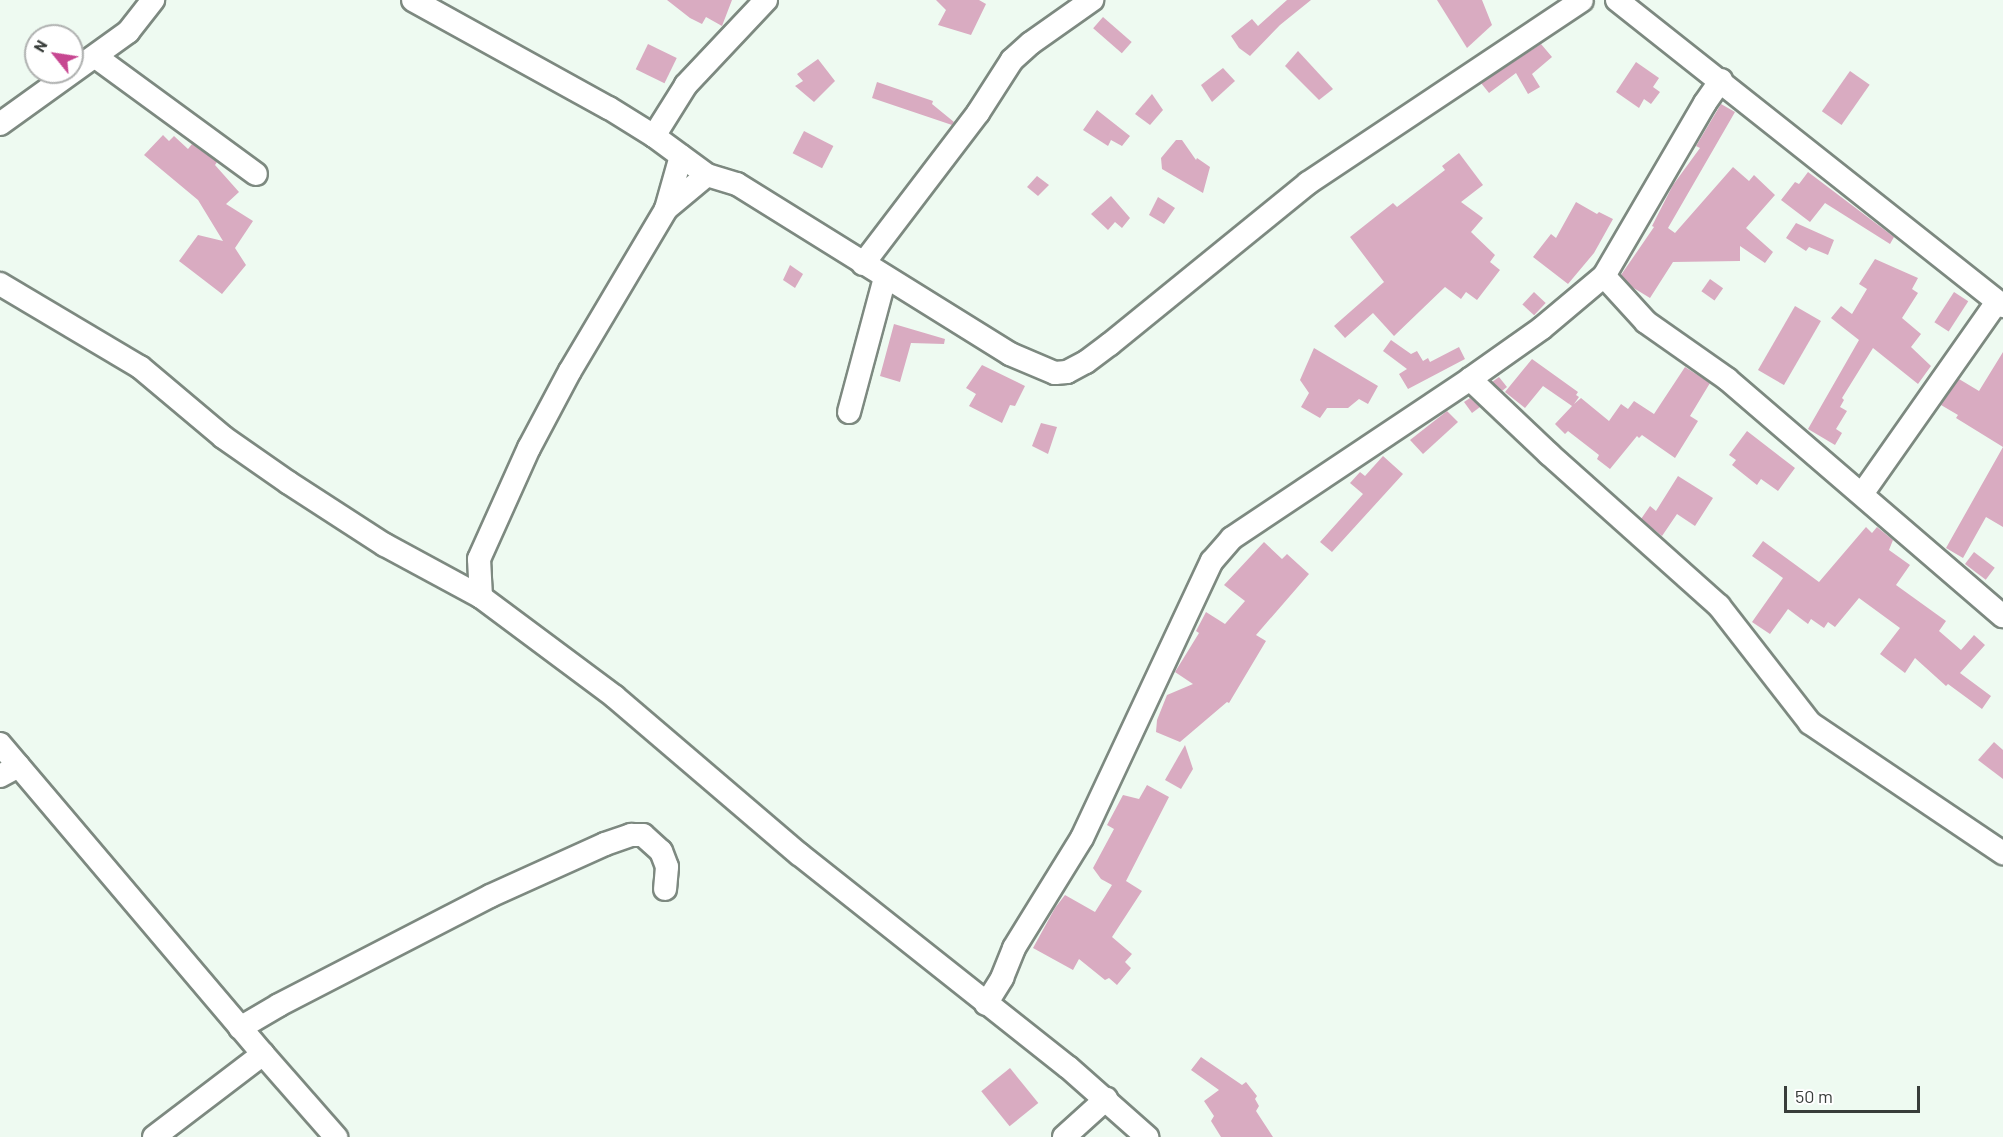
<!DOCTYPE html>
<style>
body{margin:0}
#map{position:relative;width:2003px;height:1137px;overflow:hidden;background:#eefaf1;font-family:Barlow,sans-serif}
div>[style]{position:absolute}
.building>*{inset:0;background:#d9abc1;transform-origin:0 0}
.roads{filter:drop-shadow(2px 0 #7d8980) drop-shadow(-2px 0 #7d8980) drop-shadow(0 2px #7d8980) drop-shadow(0 -2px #7d8980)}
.minor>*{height:22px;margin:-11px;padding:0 11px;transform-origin:11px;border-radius:11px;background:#fff}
span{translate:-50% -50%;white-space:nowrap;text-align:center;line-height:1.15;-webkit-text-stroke:6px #fff;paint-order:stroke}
.north{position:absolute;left:24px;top:24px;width:60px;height:60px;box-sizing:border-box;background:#fff;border:2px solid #afb1b0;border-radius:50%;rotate:300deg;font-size:16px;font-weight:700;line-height:24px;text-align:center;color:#383d3a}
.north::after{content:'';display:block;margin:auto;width:21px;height:27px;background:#c74791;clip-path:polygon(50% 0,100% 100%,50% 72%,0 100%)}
.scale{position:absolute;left:1784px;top:1086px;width:136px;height:27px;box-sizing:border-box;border:3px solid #383d3a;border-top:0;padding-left:8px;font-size:18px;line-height:21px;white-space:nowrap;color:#383d3a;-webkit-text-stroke:4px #fff;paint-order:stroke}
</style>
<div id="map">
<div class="building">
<div style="clip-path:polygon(667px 0,732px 0,722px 26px,706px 17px,702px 24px,690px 18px)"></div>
<div style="clip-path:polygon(936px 0,979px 0,986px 4px,971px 35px,938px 25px,946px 10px)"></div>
<div style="clip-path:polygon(1287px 0,1311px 0,1280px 25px,1250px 56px,1239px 48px,1231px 36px,1252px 19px,1258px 26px)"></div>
<div style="clip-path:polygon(1437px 0,1482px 0,1492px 25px,1467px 48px)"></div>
<div style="left:1103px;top:17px;width:38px;height:15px;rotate:41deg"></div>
<div style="left:648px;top:44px;width:32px;height:28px;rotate:26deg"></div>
<div style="clip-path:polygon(1541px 44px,1552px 57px,1532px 74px,1540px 87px,1528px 94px,1516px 73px,1489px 93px,1481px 83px)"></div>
<div style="clip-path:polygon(1298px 51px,1333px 89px,1319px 100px,1285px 66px)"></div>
<div style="clip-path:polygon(818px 59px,835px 81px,814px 102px,795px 86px,803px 81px,797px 74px)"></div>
<div style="clip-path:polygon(1636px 62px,1659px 78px,1653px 87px,1660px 92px,1651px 104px,1644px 99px,1639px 108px,1616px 92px)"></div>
<div style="clip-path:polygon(1223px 68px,1235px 81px,1212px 102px,1201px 85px)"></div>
<div style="left:1850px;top:71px;width:24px;height:49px;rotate:35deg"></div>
<div style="clip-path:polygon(877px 82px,933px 101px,932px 104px,954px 122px,952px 125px,872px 98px)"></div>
<div style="clip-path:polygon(1152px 94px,1163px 110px,1150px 125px,1135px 114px)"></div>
<div style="clip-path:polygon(1721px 104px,1735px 112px,1668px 228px,1675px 233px,1733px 167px,1749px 181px,1754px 175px,1775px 195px,1746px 228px,1773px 252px,1765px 263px,1740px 246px,1740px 261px,1673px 262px,1650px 298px,1632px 287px,1621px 275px,1654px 227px,1652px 226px,1673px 185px,1700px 148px,1696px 146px)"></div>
<div style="clip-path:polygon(1097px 110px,1130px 136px,1122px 146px,1111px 140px,1108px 146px,1083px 130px)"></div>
<div style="left:804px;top:131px;width:33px;height:25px;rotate:27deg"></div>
<div style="clip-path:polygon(163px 135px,169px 141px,174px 136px,188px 149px,192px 144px,217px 162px,215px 165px,239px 192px,226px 204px,253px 221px,235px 248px,246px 265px,222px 294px,179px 261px,198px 235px,223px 241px,198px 200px,144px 155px)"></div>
<div style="clip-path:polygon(1176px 140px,1182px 140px,1196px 160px,1197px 158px,1210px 167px,1203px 193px,1162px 169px,1161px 158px)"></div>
<div style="clip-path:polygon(1459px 153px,1483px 185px,1461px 202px,1483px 218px,1471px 232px,1495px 255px,1490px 262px,1500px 270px,1477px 300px,1466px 292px,1461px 299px,1445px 287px,1394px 336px,1373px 313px,1345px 338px,1334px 326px,1384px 282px,1350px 237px,1393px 203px,1397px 207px,1445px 170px,1442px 166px)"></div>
<div style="clip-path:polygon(1808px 172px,1894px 237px,1890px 244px,1825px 203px,1810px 222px,1781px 200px,1795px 182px,1799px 184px)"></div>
<div style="clip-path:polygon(1037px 176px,1049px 185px,1038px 196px,1027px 187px)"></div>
<div style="clip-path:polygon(1111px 196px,1130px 218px,1122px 228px,1115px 222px,1108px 230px,1091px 214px)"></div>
<div style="clip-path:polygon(1158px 197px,1175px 208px,1164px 224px,1149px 215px)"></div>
<div style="clip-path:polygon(1576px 202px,1597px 214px,1599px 212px,1613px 219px,1594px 253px,1568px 284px,1533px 257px,1551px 234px,1556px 238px)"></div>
<div style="clip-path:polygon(1796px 223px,1834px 240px,1828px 255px,1809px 247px,1806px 251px,1786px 238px)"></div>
<div style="clip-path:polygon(1875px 259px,1918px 278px,1912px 289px,1918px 293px,1902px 318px,1921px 334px,1911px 347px,1931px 366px,1918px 384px,1873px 348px,1842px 398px,1844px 400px,1840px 407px,1847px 411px,1836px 429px,1842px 433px,1835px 445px,1808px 429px,1859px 340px,1831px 318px,1841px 306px,1852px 314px,1867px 289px,1859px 284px)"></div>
<div style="clip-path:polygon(790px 265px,803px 274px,795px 288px,783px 280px)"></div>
<div style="left:1710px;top:279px;width:16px;height:15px;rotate:35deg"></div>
<div style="left:1534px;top:292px;width:16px;height:17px;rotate:43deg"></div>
<div style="left:1954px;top:292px;width:17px;height:36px;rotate:33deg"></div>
<div style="left:1795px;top:306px;width:30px;height:74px;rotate:30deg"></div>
<div style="clip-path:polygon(894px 324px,945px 339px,944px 344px,911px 343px,900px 382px,880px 376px)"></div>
<div style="clip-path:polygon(1391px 340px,1411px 354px,1417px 351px,1423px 361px,1428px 358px,1430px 362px,1459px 347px,1465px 359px,1408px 389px,1399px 374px,1407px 369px,1383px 351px)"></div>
<div style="clip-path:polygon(1314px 348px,1378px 386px,1368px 404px,1359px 399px,1348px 408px,1327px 408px,1320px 418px,1301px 407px,1309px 393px,1300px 380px)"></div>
<div style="clip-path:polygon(2003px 352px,2003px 447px,1956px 418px,1958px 415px,1941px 405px,1959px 379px,1979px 391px)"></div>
<div style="clip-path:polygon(1532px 359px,1578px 392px,1576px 395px,1579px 397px,1574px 404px,1581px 398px,1609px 421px,1621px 404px,1628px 409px,1634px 401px,1654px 414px,1685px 367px,1710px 383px,1690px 416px,1698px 421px,1675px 458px,1642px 435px,1639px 438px,1637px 436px,1610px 469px,1597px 459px,1599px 455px,1568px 431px,1565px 434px,1555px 424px,1572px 406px,1543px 386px,1525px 408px,1505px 392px)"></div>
<div style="clip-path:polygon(982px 365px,1025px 386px,1015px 406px,1010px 405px,1002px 423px,969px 406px,976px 394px,966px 388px)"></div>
<div style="clip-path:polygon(1499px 377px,1507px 387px,1502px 391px,1492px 382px)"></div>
<div style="clip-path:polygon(1470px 398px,1480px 407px,1472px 413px,1464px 402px)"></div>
<div style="clip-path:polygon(1447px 411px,1458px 422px,1423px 454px,1410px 440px)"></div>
<div style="clip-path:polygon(1041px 423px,1057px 427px,1048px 454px,1032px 446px)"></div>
<div style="clip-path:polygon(1747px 431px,1795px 468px,1778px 491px,1761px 479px,1757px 485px,1732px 465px,1736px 460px,1729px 455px)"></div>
<div style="clip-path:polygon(2003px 447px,2003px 527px,1986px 517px,1963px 558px,1946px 548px)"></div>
<div style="clip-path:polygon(1383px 456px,1403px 474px,1332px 552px,1320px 542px,1363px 494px,1350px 483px,1360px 472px,1365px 476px)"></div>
<div style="clip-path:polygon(1678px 476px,1713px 498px,1695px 526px,1677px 514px,1662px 536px,1641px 519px,1650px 506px,1656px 511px)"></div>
<div style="clip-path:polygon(1866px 527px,1872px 533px,1877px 527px,1893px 540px,1889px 550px,1910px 565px,1896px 585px,1946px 621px,1939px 631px,1961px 650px,1974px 635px,1985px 645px,1960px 673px,1991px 696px,1982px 709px,1948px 684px,1946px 686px,1915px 658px,1905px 673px,1880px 654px,1900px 628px,1859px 598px,1835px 627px,1828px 622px,1824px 628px,1811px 619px,1808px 624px,1788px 609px,1770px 634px,1752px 622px,1783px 578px,1752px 556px,1763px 541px,1819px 582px)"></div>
<div style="clip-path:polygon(1264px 542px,1282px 559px,1287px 554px,1309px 574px,1256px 635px,1266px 641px,1229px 703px,1227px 702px,1180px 742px,1156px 732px,1157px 720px,1167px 695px,1193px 684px,1175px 672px,1199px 633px,1196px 631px,1206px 612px,1225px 624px,1245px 601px,1224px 585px)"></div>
<div style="left:1974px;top:552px;width:26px;height:15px;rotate:37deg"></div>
<div style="clip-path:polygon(1994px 742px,2003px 750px,2003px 779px,1978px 760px)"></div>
<div style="clip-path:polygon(1185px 745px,1193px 769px,1181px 789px,1165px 780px)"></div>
<div style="clip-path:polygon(1147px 785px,1169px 797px,1126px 881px,1142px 891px,1112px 937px,1132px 954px,1125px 962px,1131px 968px,1117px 985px,1109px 978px,1105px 980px,1079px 959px,1073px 970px,1033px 948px,1055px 908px,1065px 895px,1095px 912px,1112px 885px,1101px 879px,1093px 868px,1114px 829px,1107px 825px,1123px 795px,1139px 799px)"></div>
<div style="clip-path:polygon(1201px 1057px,1242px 1085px,1246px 1082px,1257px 1096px,1255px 1099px,1259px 1106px,1256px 1111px,1273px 1137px,1221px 1137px,1211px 1121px,1214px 1116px,1204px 1101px,1219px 1090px,1191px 1070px)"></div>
<div style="left:1010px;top:1068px;width:45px;height:37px;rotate:51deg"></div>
</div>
<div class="roads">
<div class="minor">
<div style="left:413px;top:0;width:224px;rotate:28.9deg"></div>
<div style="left:609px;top:108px;width:53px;rotate:31.9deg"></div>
<div style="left:766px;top:0;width:117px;rotate:133.3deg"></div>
<div style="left:686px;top:85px;width:60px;rotate:122.1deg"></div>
<div style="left:654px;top:136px;width:66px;rotate:36.3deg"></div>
<div style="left:707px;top:175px;width:31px;rotate:17deg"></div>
<div style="left:737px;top:184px;width:322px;rotate:31.9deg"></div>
<div style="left:1010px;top:354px;width:49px;rotate:22.9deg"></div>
<div style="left:1055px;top:373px;width:12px;rotate:-5deg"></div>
<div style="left:1067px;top:372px;width:21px;rotate:-28deg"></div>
<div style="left:1086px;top:362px;width:30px;rotate:-37deg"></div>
<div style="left:1110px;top:344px;width:255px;rotate:-39.1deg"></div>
<div style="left:1308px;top:183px;width:329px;rotate:-33.7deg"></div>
<div style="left:1617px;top:0;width:493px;rotate:38.4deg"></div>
<div style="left:96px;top:57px;width:198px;rotate:36.2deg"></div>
<div style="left:0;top:124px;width:158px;rotate:-35.7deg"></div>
<div style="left:128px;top:32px;width:41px;rotate:-52deg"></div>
<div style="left:666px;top:209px;width:55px;rotate:-74.2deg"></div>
<div style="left:863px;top:264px;width:190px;rotate:-52.7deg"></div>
<div style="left:978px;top:113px;width:63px;rotate:-57.3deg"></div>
<div style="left:1012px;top:60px;width:25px;rotate:-42deg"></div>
<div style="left:1031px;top:43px;width:75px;rotate:-35.2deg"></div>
<div style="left:1604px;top:276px;width:62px;rotate:47.6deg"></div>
<div style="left:1646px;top:322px;width:99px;rotate:35.1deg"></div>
<div style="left:1727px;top:379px;width:364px;rotate:40.7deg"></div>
<div style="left:0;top:284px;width:163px;rotate:30.7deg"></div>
<div style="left:140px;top:367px;width:109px;rotate:40.1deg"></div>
<div style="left:223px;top:437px;width:80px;rotate:34.9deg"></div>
<div style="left:289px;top:483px;width:114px;rotate:32.9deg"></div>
<div style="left:385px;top:545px;width:109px;rotate:28.4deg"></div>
<div style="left:481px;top:597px;width:167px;rotate:36.7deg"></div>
<div style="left:615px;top:697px;width:242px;rotate:40.5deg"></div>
<div style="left:799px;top:854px;width:343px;rotate:38.4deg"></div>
<div style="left:1068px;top:1067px;width:106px;rotate:41.5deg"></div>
<div style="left:1470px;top:379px;width:109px;rotate:43.5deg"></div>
<div style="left:1549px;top:454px;width:228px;rotate:41.8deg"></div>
<div style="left:1719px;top:606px;width:148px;rotate:52.1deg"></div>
<div style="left:1810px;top:723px;width:233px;rotate:34deg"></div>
<div style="left:849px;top:412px;width:139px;rotate:-75deg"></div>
<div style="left:1862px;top:494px;width:235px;rotate:-54.9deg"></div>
<div style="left:481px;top:597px;width:38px;rotate:-93deg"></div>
<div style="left:479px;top:559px;width:122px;rotate:-65.8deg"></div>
<div style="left:529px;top:448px;width:87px;rotate:-62deg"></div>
<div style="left:570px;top:371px;width:188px;rotate:-59.3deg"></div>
<div style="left:666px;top:209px;width:53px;rotate:-39.7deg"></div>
<div style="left:0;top:744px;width:407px;rotate:49.7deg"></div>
<div style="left:263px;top:1054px;width:137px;rotate:142.7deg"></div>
<div style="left:0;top:776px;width:21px;rotate:-28deg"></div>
<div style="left:986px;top:1004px;width:31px;rotate:-58deg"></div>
<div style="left:1002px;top:978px;width:32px;rotate:-68deg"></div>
<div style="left:1014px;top:948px;width:129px;rotate:-58.3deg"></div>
<div style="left:1082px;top:838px;width:306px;rotate:-64.9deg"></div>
<div style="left:1212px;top:561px;width:30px;rotate:-49deg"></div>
<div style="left:1232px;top:538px;width:286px;rotate:-33.7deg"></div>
<div style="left:1470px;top:379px;width:88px;rotate:-35.3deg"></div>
<div style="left:1542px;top:328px;width:81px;rotate:-40deg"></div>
<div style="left:1604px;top:276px;width:200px;rotate:-59.7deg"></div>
<div style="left:1705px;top:103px;width:28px;rotate:-55deg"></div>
<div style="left:240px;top:1028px;width:45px;rotate:-30.5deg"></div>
<div style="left:279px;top:1005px;width:237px;rotate:-27.3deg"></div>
<div style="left:490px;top:896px;width:126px;rotate:-24.3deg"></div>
<div style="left:605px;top:844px;width:28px;rotate:-19deg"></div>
<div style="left:631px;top:835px;width:12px"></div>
<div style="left:643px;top:835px;width:24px;rotate:42deg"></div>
<div style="left:661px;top:851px;width:17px;rotate:69deg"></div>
<div style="left:667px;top:867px;width:22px;rotate:95deg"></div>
<div style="left:263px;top:1054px;width:111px;rotate:48.7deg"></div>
<div style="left:1064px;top:1137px;width:57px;rotate:-42.1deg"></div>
</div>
</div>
<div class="north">N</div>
<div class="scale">50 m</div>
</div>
